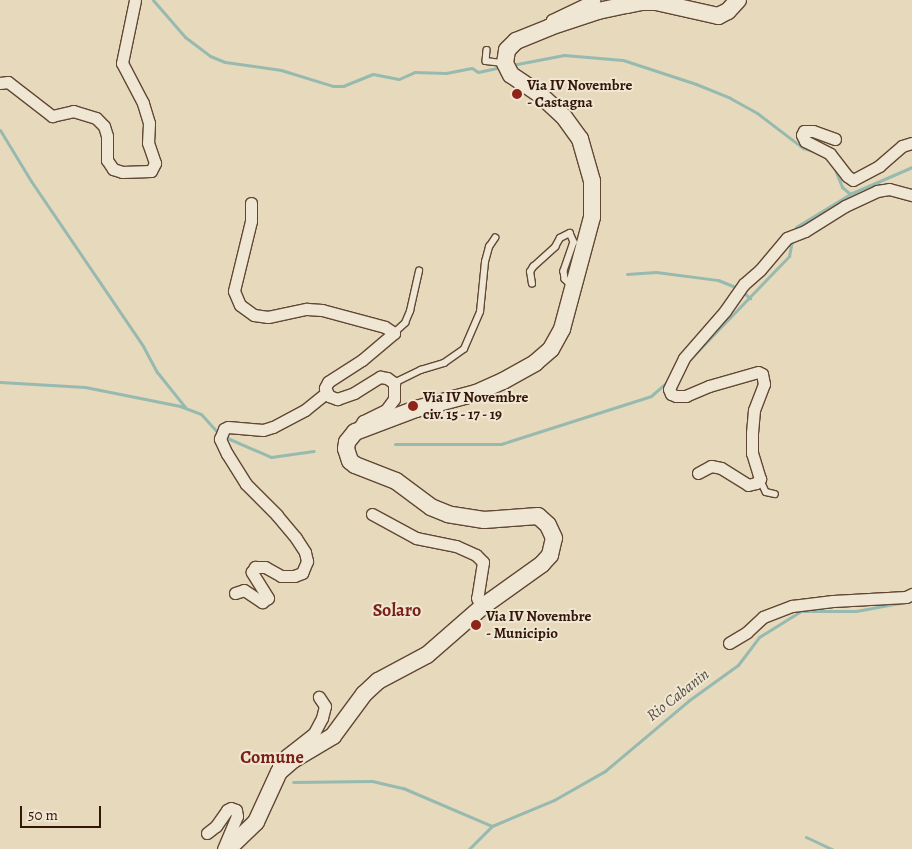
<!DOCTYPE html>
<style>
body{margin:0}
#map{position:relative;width:912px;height:849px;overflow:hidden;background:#e7d9bb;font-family:Alegreya,serif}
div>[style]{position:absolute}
.stream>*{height:3px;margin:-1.5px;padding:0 1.5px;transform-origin:1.5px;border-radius:1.5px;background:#97bab0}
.roads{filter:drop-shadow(1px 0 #604734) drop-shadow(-1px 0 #604734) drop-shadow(0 1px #604734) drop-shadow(0 -1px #604734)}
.service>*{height:5.5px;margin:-2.75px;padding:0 2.75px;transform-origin:2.75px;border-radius:2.75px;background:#efe6d3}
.minor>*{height:11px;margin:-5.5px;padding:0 5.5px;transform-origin:5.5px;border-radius:5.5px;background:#efe6d3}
.secondary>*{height:16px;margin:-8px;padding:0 8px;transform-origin:8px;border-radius:8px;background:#efe6d3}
.dots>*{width:14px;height:14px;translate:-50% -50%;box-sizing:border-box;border:2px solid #efe6d3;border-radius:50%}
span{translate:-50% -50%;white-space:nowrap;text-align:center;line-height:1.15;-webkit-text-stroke:4px #efe6d3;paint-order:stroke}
.poi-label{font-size:15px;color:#331607;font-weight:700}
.left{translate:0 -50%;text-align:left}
.water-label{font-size:16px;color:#564f42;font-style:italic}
.quarter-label{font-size:18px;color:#7a1f14;font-weight:700}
.scale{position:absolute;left:20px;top:806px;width:81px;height:22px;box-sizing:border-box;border:2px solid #331607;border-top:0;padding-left:6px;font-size:15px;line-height:18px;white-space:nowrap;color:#331607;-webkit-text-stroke:4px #efe6d3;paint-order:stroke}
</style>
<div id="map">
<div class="stream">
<div style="left:153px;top:0;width:49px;rotate:49.1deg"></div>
<div style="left:185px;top:37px;width:31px;rotate:37deg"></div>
<div style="left:210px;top:56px;width:16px;rotate:22deg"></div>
<div style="left:225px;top:62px;width:57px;rotate:8.1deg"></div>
<div style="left:281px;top:70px;width:54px;rotate:17.1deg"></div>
<div style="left:333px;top:86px;width:10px"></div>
<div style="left:343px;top:86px;width:32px;rotate:-22deg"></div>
<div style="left:373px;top:74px;width:26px;rotate:11deg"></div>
<div style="left:399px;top:79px;width:17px;rotate:-24deg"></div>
<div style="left:415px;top:72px;width:31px;rotate:2deg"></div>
<div style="left:446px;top:73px;width:26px;rotate:-11deg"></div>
<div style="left:472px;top:68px;width:7px;rotate:34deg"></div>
<div style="left:478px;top:72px;width:24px;rotate:-12deg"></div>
<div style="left:512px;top:65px;width:53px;rotate:-10.9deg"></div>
<div style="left:564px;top:55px;width:59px;rotate:4.8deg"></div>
<div style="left:623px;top:60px;width:77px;rotate:18.2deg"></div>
<div style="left:696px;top:84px;width:37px;rotate:22deg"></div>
<div style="left:730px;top:98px;width:31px;rotate:29deg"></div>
<div style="left:757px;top:113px;width:58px;rotate:37.3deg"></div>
<div style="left:803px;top:148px;width:14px;rotate:17deg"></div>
<div style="left:0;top:130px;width:60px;rotate:58.7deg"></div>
<div style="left:31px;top:181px;width:199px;rotate:55.8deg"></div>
<div style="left:143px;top:346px;width:30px;rotate:62deg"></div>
<div style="left:157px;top:372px;width:45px;rotate:51.3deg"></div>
<div style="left:834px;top:167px;width:22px;rotate:68deg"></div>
<div style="left:842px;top:187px;width:11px;rotate:41deg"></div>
<div style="left:796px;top:227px;width:63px;rotate:-31.4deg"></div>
<div style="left:850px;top:194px;width:68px;rotate:-23.5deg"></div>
<div style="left:627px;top:274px;width:29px;rotate:-4deg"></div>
<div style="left:656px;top:272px;width:63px;rotate:7.4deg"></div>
<div style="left:718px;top:280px;width:22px;rotate:22deg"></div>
<div style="left:738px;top:288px;width:16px;rotate:40deg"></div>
<div style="left:690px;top:359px;width:143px;rotate:-46.1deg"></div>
<div style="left:789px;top:256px;width:16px;rotate:-79deg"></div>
<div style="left:0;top:382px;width:85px;rotate:3.4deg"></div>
<div style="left:85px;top:387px;width:97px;rotate:11.3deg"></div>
<div style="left:180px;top:406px;width:22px;rotate:21deg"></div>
<div style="left:201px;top:414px;width:27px;rotate:48deg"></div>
<div style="left:225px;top:437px;width:50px;rotate:23.5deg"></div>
<div style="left:271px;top:457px;width:43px;rotate:-7.9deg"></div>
<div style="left:395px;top:444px;width:106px"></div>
<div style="left:501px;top:444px;width:157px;rotate:-17.7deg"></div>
<div style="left:651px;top:396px;width:23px;rotate:-41deg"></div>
<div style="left:293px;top:782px;width:79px;rotate:-0.7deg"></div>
<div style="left:372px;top:781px;width:32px;rotate:13deg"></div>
<div style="left:403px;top:788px;width:97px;rotate:23.1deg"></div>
<div style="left:806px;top:837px;width:29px;rotate:25deg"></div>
<div style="left:469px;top:849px;width:33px;rotate:-45deg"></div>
<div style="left:492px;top:826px;width:67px;rotate:-22.8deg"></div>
<div style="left:554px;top:800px;width:59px;rotate:-29.6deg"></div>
<div style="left:605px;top:771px;width:109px;rotate:-40.1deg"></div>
<div style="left:688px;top:701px;width:62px;rotate:-35.8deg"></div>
<div style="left:738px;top:665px;width:35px;rotate:-53deg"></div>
<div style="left:759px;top:637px;width:49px;rotate:-31.8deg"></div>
<div style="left:801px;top:611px;width:55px"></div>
<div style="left:856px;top:611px;width:44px;rotate:-10.5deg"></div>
</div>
<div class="roads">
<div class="service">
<div style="left:487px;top:50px;width:11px;rotate:95deg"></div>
<div style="left:486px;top:61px;width:17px;rotate:7deg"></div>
<div style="left:532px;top:284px;width:12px;rotate:-99deg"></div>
<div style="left:530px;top:272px;width:6px;rotate:-59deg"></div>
<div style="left:533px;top:267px;width:30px;rotate:-42deg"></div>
<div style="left:555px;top:247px;width:10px;rotate:-61deg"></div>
<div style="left:560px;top:238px;width:11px;rotate:-27deg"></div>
<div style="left:570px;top:233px;width:10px;rotate:66deg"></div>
<div style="left:574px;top:242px;width:31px;rotate:109deg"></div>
<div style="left:564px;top:271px;width:8px;rotate:83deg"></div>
<div style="left:565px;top:279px;width:10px;rotate:45deg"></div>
<div style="left:394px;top:333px;width:15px;rotate:-42deg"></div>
<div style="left:405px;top:323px;width:13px;rotate:-67deg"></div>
<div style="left:410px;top:311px;width:41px;rotate:-77.3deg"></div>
<div style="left:394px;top:383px;width:30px;rotate:-26deg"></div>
<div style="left:421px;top:370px;width:24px;rotate:-17deg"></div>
<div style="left:444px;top:363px;width:24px;rotate:-35deg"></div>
<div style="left:464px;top:349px;width:40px;rotate:-66.6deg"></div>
<div style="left:480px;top:312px;width:50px;rotate:-84.3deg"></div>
<div style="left:485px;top:262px;width:16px;rotate:-75deg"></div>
<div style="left:489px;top:247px;width:11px;rotate:-56deg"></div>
<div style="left:760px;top:479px;width:14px;rotate:65deg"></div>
<div style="left:766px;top:492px;width:9px;rotate:13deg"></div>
</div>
<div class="minor">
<div style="left:551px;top:25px;width:5px;rotate:-79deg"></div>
<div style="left:552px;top:20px;width:47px;rotate:-25.5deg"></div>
<div style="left:0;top:83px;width:8px;rotate:-7deg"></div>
<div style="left:8px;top:82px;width:56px;rotate:37.7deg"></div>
<div style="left:52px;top:116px;width:22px;rotate:-13deg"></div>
<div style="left:73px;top:111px;width:24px;rotate:17deg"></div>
<div style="left:96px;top:118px;width:11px;rotate:45deg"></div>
<div style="left:104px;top:126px;width:10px;rotate:73deg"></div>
<div style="left:107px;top:136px;width:24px;rotate:90deg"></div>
<div style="left:107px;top:160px;width:11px;rotate:56deg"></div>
<div style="left:113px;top:169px;width:9px;rotate:18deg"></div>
<div style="left:122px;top:172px;width:29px;rotate:-2deg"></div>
<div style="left:151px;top:171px;width:9px;rotate:-63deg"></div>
<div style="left:155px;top:163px;width:21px;rotate:-109deg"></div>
<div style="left:148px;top:143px;width:20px;rotate:-87deg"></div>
<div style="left:149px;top:123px;width:21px;rotate:-107deg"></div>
<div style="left:143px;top:103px;width:45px;rotate:-117.7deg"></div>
<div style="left:122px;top:63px;width:64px;rotate:-78.3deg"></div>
<div style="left:835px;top:139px;width:23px;rotate:-160deg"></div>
<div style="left:813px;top:131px;width:9px;rotate:180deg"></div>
<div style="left:804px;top:131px;width:4px;rotate:117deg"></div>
<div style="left:802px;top:135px;width:7px;rotate:63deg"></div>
<div style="left:805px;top:141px;width:28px;rotate:27deg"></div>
<div style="left:830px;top:154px;width:28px;rotate:52deg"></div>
<div style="left:847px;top:176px;width:7px;rotate:34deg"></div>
<div style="left:853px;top:180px;width:30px;rotate:-28deg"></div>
<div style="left:879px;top:166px;width:30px;rotate:-41deg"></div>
<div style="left:902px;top:146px;width:10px;rotate:-17deg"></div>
<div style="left:251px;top:203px;width:18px;rotate:90deg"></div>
<div style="left:251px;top:221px;width:72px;rotate:103.7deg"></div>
<div style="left:234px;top:291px;width:15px;rotate:67deg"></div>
<div style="left:240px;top:305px;width:17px;rotate:36deg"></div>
<div style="left:254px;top:315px;width:14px;rotate:8deg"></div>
<div style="left:268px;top:317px;width:40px;rotate:-12deg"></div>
<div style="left:307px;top:309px;width:15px;rotate:4deg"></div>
<div style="left:322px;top:310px;width:65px;rotate:15.1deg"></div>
<div style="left:385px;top:327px;width:11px;rotate:34deg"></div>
<div style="left:394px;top:333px;width:42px;rotate:139.8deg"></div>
<div style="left:362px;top:360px;width:40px;rotate:147.1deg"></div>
<div style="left:328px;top:382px;width:7px;rotate:117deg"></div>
<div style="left:325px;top:388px;width:9px;rotate:63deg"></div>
<div style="left:329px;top:396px;width:9px;rotate:21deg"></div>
<div style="left:337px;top:399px;width:18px;rotate:-19deg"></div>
<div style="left:354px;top:393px;width:31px;rotate:-32deg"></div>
<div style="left:380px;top:377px;width:7px;rotate:8deg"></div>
<div style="left:387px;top:378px;width:9px;rotate:36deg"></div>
<div style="left:394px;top:383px;width:16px;rotate:90deg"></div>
<div style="left:394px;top:399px;width:14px;rotate:126deg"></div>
<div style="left:386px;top:410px;width:25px;rotate:154deg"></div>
<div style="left:363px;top:421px;width:9px;rotate:122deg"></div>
<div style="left:698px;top:473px;width:15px;rotate:-28deg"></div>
<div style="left:711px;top:466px;width:10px;rotate:11deg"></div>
<div style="left:721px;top:468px;width:32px;rotate:32deg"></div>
<div style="left:748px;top:485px;width:8px;rotate:-14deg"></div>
<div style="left:756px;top:483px;width:6px;rotate:-45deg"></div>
<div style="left:760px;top:479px;width:27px;rotate:-107deg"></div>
<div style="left:752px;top:453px;width:20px;rotate:-90deg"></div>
<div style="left:752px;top:433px;width:23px;rotate:-85deg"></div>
<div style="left:754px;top:410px;width:28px;rotate:-69deg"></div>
<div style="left:764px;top:384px;width:10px;rotate:-101deg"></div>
<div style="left:762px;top:374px;width:4px;rotate:-153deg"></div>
<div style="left:758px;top:372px;width:51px;rotate:164.1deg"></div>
<div style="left:709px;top:386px;width:25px;rotate:157deg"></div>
<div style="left:686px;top:396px;width:10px;rotate:180deg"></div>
<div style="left:676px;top:396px;width:5px;rotate:-158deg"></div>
<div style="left:671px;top:394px;width:5px;rotate:-112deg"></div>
<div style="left:669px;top:389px;width:34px;rotate:-64deg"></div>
<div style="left:684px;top:358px;width:62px;rotate:-48.9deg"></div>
<div style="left:725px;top:311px;width:33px;rotate:-55deg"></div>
<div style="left:744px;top:284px;width:21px;rotate:-41deg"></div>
<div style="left:760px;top:270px;width:42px;rotate:-49.8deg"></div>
<div style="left:787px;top:238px;width:19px;rotate:-21deg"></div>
<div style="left:805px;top:231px;width:47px;rotate:-32deg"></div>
<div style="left:845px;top:206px;width:35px;rotate:-25deg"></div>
<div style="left:877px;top:191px;width:12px;rotate:-9deg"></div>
<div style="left:889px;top:189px;width:24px;rotate:15deg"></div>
<div style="left:372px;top:514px;width:50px;rotate:28.6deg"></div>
<div style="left:416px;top:538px;width:41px;rotate:11.3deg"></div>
<div style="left:456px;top:546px;width:22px;rotate:24deg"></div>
<div style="left:476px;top:555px;width:10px;rotate:45deg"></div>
<div style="left:483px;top:562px;width:36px;rotate:99deg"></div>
<div style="left:477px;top:598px;width:10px;rotate:61deg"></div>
<div style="left:235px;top:593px;width:9px;rotate:-18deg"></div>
<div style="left:244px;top:590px;width:22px;rotate:34deg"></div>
<div style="left:262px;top:602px;width:7px;rotate:-34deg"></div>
<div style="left:268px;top:598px;width:31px;rotate:-122deg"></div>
<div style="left:252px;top:572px;width:6px;rotate:-59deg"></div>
<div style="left:255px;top:567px;width:10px"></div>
<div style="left:265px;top:567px;width:18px;rotate:29deg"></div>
<div style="left:281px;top:576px;width:13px"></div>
<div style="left:294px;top:576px;width:9px;rotate:-21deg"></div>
<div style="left:302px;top:573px;width:13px;rotate:-67deg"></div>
<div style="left:307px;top:561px;width:9px;rotate:-103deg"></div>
<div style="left:305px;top:552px;width:17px;rotate:-123deg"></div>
<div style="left:296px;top:538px;width:30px;rotate:-130deg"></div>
<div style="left:277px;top:515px;width:44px;rotate:-135deg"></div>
<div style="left:246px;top:484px;width:36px;rotate:-122deg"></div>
<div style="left:227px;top:454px;width:17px;rotate:-115deg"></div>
<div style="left:220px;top:439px;width:11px;rotate:-68deg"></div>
<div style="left:224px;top:429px;width:4px;rotate:-27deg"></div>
<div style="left:228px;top:427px;width:35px;rotate:5deg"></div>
<div style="left:263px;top:430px;width:10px;rotate:-17deg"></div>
<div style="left:273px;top:427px;width:36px;rotate:-28deg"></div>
<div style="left:305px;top:410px;width:27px;rotate:-39deg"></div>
<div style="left:729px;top:643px;width:21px;rotate:-31deg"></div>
<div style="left:747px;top:632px;width:22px;rotate:-43deg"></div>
<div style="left:763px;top:617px;width:31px;rotate:-21deg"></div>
<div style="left:792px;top:606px;width:41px;rotate:-7deg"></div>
<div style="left:833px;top:601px;width:73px;rotate:-3.1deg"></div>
<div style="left:906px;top:597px;width:7px;rotate:-27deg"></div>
<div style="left:278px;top:768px;width:3px;rotate:-90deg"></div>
<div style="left:278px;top:765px;width:13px;rotate:-51deg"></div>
<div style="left:286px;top:755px;width:36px;rotate:-38deg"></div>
<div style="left:314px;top:733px;width:17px;rotate:-62deg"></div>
<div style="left:322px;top:718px;width:12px;rotate:-76deg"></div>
<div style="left:325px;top:706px;width:11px;rotate:-124deg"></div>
<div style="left:207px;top:833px;width:11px;rotate:-38deg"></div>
<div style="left:216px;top:826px;width:19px;rotate:-55deg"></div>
<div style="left:227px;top:810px;width:4px;rotate:-27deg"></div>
<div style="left:231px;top:808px;width:5px;rotate:22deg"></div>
<div style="left:236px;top:810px;width:6px;rotate:81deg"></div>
<div style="left:237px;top:816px;width:36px;rotate:113deg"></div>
</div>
<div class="secondary">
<div style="left:228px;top:849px;width:39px;rotate:-44deg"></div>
<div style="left:256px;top:822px;width:55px;rotate:-65.3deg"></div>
<div style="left:279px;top:772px;width:18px;rotate:-41deg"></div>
<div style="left:293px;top:760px;width:47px;rotate:-31deg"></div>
<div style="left:333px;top:736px;width:52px;rotate:-53.6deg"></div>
<div style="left:364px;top:694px;width:19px;rotate:-43deg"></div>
<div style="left:378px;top:681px;width:55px;rotate:-28deg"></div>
<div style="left:427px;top:655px;width:73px;rotate:-41.1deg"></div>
<div style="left:482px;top:607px;width:74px;rotate:-35.6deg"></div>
<div style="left:542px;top:564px;width:12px;rotate:-48deg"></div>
<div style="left:550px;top:555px;width:17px;rotate:-77deg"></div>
<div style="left:554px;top:538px;width:14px;rotate:-115deg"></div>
<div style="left:548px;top:525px;width:13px;rotate:-138deg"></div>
<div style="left:538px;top:516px;width:54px;rotate:175.8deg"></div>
<div style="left:484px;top:520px;width:36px;rotate:-171deg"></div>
<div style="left:448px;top:514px;width:18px;rotate:-158deg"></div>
<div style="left:431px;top:507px;width:44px;rotate:-143.4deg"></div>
<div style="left:396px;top:481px;width:44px;rotate:-158.7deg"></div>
<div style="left:355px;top:465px;width:6px;rotate:-141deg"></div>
<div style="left:350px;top:461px;width:13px;rotate:-108deg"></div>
<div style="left:346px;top:449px;width:7px;rotate:-82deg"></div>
<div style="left:347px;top:442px;width:13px;rotate:-51deg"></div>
<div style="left:355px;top:432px;width:65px;rotate:-20.7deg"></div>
<div style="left:416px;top:409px;width:62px;rotate:-14.9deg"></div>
<div style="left:476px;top:393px;width:30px;rotate:-24deg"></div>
<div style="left:503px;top:381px;width:37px;rotate:-29deg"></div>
<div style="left:535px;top:363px;width:21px;rotate:-41deg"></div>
<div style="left:551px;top:349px;width:23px;rotate:-61deg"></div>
<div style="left:562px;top:329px;width:116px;rotate:-75deg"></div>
<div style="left:592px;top:217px;width:36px;rotate:-90deg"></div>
<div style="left:592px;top:181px;width:44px;rotate:-105.9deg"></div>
<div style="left:580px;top:139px;width:27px;rotate:-126deg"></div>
<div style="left:564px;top:117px;width:35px;rotate:-137deg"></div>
<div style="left:538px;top:93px;width:32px;rotate:-146deg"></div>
<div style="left:511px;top:75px;width:13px;rotate:-117deg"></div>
<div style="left:505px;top:63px;width:13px;rotate:-81deg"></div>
<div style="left:507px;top:50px;width:13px;rotate:-45deg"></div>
<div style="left:516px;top:41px;width:37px;rotate:-22deg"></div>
<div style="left:550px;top:27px;width:51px;rotate:-18.4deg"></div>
<div style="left:598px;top:11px;width:30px;rotate:-12deg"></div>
<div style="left:627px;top:5px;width:14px;rotate:-12deg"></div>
<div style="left:641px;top:2px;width:15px"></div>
<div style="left:656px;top:2px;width:64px;rotate:12.7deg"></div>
<div style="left:718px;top:16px;width:11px;rotate:-27deg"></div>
<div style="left:728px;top:11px;width:15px;rotate:-48deg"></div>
</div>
</div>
<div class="dots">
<div style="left:517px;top:94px;background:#8f2418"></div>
<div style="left:413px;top:406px;background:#8f2418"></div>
<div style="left:476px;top:625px;background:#8f2418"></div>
</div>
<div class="poi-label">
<span class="left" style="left:527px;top:94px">Via IV Novembre<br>- Castagna</span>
<span class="left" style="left:423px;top:406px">Via IV Novembre<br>civ. 15 - 17 - 19</span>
<span class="left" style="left:486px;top:625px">Via IV Novembre<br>- Municipio</span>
</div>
<div class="water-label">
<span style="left:678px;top:695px;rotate:-38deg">Rio Cabanin</span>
</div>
<div class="quarter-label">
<span style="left:397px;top:610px">Solaro</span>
<span style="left:272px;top:757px">Comune</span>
</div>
<div class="scale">50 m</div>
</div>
